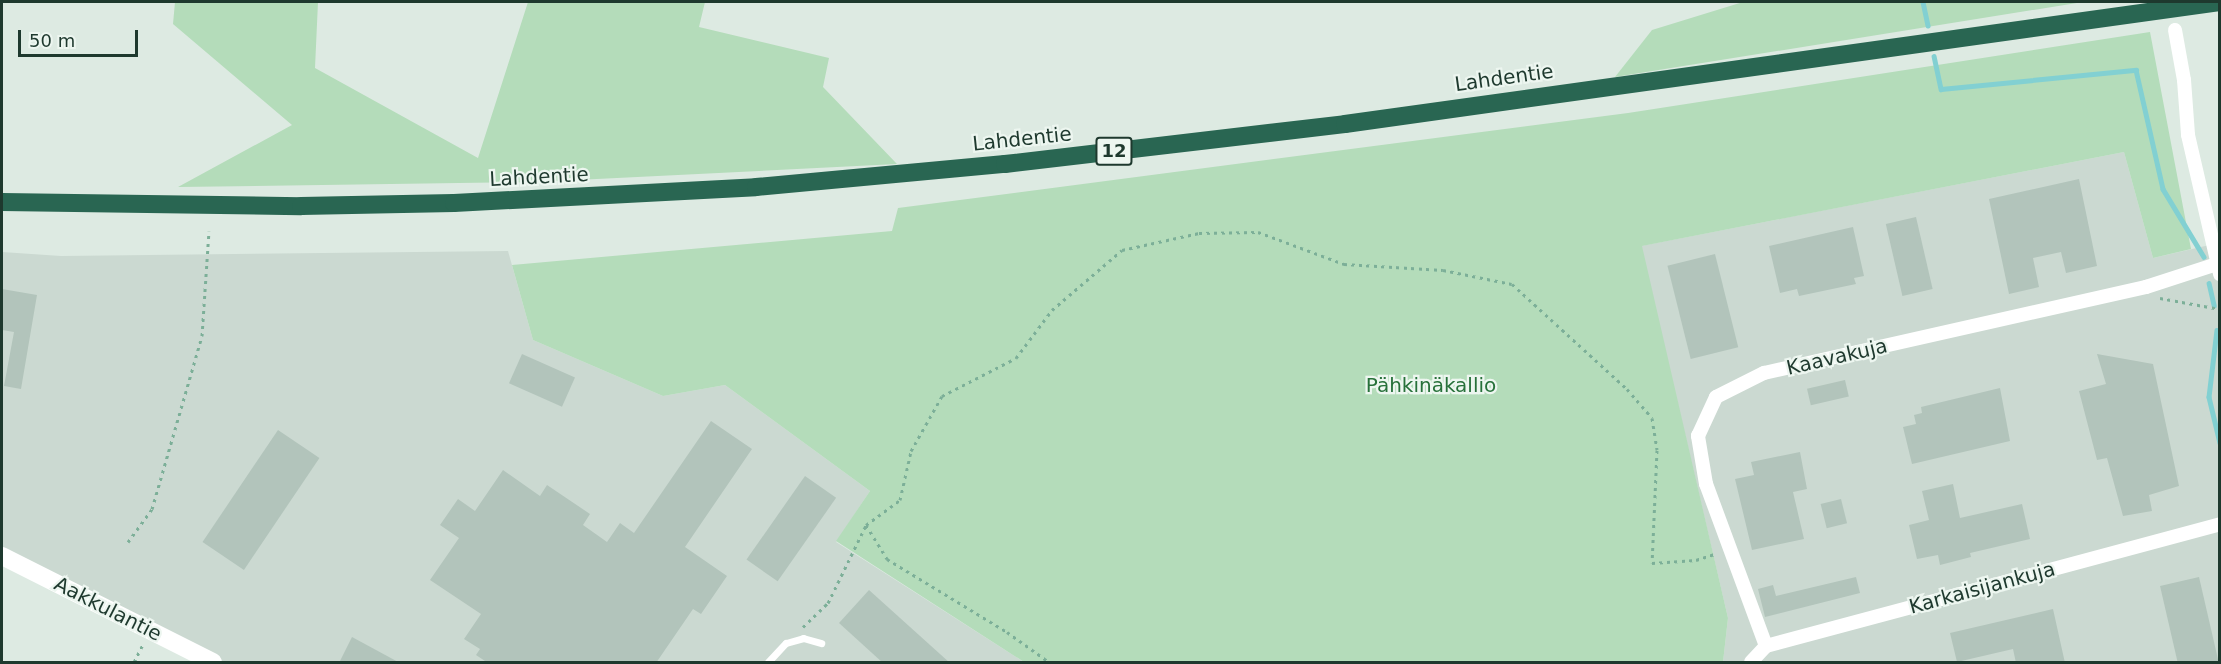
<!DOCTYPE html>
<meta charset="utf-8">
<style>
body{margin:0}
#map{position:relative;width:2221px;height:664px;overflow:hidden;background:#ddeae2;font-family:"DejaVu Sans",sans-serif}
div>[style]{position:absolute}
.built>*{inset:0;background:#cbd9d1}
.green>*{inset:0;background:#b4dcba}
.stream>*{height:4.5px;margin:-2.25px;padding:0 2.25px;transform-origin:2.25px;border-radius:2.25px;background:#82d0d2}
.building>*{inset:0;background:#b2c4bb;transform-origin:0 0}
.path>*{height:3px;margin-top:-1.5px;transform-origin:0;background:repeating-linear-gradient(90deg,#7caf98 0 3px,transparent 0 7.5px)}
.lane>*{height:7px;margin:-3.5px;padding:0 3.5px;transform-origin:3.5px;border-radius:3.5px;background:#fff}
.street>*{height:14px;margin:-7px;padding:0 7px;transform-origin:7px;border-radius:7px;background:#fff}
.secondary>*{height:18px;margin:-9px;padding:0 9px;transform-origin:9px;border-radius:9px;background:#fff}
.highway>*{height:18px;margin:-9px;padding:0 9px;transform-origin:9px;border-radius:9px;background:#296652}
span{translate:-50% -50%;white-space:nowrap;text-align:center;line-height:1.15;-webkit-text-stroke:4.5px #edf6f0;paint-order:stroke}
.shield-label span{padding:2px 4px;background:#edf6f0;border:2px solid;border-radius:4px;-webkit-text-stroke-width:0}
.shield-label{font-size:18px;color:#1e392e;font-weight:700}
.street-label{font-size:20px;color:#1e392e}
.park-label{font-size:20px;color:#27713a}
.frame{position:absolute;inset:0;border:3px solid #1e392e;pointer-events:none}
.scale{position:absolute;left:18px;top:30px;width:120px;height:27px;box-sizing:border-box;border:3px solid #1e392e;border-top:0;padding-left:8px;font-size:18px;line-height:21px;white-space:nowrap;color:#1e392e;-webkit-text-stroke:4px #edf6f0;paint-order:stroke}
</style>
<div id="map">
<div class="built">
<div style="clip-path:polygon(2124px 152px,2153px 258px,2214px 244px,2220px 273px,2219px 662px,1723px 662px,1728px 618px,1641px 246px)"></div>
<div style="clip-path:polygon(508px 251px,533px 340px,663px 396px,725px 385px,870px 491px,836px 542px,1024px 662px,220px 662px,2px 548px,2px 252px,61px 256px)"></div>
</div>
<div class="green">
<div style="clip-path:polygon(175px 2px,318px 2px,315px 68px,478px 158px,528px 2px,705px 2px,699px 27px,829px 58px,823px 87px,897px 164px,536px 182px,178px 187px,292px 125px,173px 24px)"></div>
<div style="clip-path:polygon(1743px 2px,2083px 2px,1615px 77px,1652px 30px)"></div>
<div style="clip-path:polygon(2150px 32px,2191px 249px,2153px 258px,2124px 152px,1642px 246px,1728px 618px,1723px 662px,1024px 662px,836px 541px,870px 491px,725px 385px,663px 396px,533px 340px,512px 265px,892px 231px,898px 208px,1628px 113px)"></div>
</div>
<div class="stream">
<div style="left:1923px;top:2px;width:24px;rotate:78deg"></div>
<div style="left:1934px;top:56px;width:34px;rotate:78deg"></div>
<div style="left:1941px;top:89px;width:196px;rotate:-5.6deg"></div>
<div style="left:2136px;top:70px;width:122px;rotate:77.2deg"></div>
<div style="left:2163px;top:189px;width:79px;rotate:58.9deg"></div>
<div style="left:2209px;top:283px;width:23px;rotate:77deg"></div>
<div style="left:2217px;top:330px;width:67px;rotate:96.8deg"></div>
<div style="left:2209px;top:397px;width:47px;rotate:76.6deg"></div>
</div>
<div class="building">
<div style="clip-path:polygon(2079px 179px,2097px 266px,2066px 273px,2061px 252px,2033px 258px,2039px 287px,2009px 294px,1989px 199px)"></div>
<div style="left:1916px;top:217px;width:74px;height:31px;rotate:77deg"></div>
<div style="clip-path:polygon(1853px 227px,1864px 276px,1854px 278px,1856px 284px,1799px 296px,1797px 289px,1780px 293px,1769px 246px)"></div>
<div style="left:1715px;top:254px;width:96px;height:49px;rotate:76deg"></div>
<div style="clip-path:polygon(2px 289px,37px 295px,21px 389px,4px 386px,14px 332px,2px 330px)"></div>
<div style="left:522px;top:354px;width:58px;height:32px;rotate:24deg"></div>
<div style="clip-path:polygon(2097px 354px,2153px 364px,2179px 486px,2149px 495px,2152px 511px,2123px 516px,2107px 458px,2097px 460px,2079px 391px,2106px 384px)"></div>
<div style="left:1845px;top:380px;width:17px;height:39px;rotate:77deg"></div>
<div style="clip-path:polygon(2000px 388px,2010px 441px,1912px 464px,1903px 427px,1916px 424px,1914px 415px,1922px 413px,1921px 407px)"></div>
<div style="clip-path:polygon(711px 421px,752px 449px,685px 547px,727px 576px,701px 614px,693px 609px,656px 663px,488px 663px,476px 655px,480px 649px,464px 639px,481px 614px,430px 580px,459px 538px,440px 525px,458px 499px,475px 511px,503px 470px,540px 496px,547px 485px,590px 514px,583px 525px,607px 542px,620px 523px,634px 533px)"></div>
<div style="left:278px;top:430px;width:50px;height:135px;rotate:34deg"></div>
<div style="clip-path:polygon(1800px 452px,1807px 489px,1793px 492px,1804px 539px,1752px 550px,1735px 479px,1754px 475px,1751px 462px)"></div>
<div style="left:805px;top:476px;width:38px;height:102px;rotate:35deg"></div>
<div style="clip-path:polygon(1953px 484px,1960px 518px,2022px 504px,2030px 539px,1970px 553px,1971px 557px,1940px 565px,1938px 555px,1917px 559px,1909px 525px,1929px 520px,1922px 491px)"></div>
<div style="left:1841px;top:499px;width:25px;height:21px;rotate:76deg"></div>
<div style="clip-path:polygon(1856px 577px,1860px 593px,1765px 617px,1758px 589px,1773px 585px,1776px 596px)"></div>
<div style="left:2199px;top:577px;width:88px;height:40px;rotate:77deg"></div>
<div style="clip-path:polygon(869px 590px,950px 663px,883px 663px,839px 623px)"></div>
<div style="clip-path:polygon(2053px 609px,2065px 663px,2016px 663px,2013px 649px,1957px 662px,1950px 633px)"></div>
<div style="clip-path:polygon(352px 637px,400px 663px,339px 663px)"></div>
</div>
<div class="path">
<div style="left:2160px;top:298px;width:61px;rotate:10.4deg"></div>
<div style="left:866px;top:525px;width:40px;rotate:58deg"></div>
<div style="left:887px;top:559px;width:140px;rotate:31.3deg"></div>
<div style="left:1007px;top:632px;width:52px;rotate:35.5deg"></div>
<div style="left:128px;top:542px;width:41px;rotate:-54deg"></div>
<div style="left:152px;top:509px;width:180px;rotate:-73.9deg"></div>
<div style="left:202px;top:336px;width:105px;rotate:-86.2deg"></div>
<div style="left:803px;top:627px;width:35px;rotate:-44deg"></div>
<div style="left:828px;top:603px;width:87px;rotate:-64deg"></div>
<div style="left:866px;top:525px;width:42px;rotate:-36.3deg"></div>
<div style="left:900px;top:500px;width:50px;rotate:-77.3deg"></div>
<div style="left:911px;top:451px;width:63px;rotate:-60.6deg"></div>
<div style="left:942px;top:396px;width:83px;rotate:-27.2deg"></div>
<div style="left:1016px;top:358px;width:60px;rotate:-53.1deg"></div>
<div style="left:1052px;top:310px;width:92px;rotate:-40.6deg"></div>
<div style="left:1122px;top:250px;width:79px;rotate:-12.4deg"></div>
<div style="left:1199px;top:233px;width:59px;rotate:-1deg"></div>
<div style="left:1258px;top:232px;width:92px;rotate:20.4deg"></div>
<div style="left:1344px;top:264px;width:99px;rotate:3.5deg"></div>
<div style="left:1443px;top:270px;width:70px;rotate:11.5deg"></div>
<div style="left:1512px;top:284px;width:156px;rotate:42.4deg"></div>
<div style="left:1627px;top:389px;width:38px;rotate:49deg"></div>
<div style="left:1652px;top:418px;width:32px;rotate:81deg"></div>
<div style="left:1657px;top:450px;width:113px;rotate:92.5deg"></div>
<div style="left:1652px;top:563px;width:44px;rotate:-3.9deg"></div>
<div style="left:1696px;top:560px;width:22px;rotate:-18deg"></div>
<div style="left:134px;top:662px;width:20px;rotate:-63deg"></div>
</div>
<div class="lane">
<div style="left:768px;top:662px;width:26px;rotate:-47deg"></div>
<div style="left:786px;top:643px;width:18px;rotate:-16deg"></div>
<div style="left:803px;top:638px;width:19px;rotate:16deg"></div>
</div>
<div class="street">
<div style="left:2175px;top:30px;width:51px;rotate:79.8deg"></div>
<div style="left:2184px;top:80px;width:55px;rotate:85.8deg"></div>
<div style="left:2188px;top:135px;width:143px;rotate:77deg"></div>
<div style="left:1766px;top:646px;width:173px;rotate:-110.3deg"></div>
<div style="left:1706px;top:484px;width:49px;rotate:-99.5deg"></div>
<div style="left:1698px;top:436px;width:43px;rotate:-65.2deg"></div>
<div style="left:1716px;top:397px;width:54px;rotate:-26.6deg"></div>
<div style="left:1764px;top:373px;width:392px;rotate:-12.7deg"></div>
<div style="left:2146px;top:287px;width:78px;rotate:-18deg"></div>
<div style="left:1751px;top:662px;width:22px;rotate:-47deg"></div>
<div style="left:1766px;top:646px;width:470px;rotate:-15deg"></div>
</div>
<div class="secondary">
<div style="left:2px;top:556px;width:236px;rotate:26.7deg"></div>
</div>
<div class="highway">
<div style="left:2px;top:202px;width:299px;rotate:0.8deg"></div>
<div style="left:301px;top:206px;width:153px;rotate:-1.1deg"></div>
<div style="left:454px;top:203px;width:302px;rotate:-3deg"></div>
<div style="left:756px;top:187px;width:250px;rotate:-5.3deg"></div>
<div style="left:1005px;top:164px;width:342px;rotate:-6.7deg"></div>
<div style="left:1345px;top:124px;width:883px;rotate:-7.94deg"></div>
</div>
<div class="shield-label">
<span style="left:1114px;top:151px">12</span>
</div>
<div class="street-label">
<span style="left:1504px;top:78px;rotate:-8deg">Lahdentie</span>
<span style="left:1022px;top:139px;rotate:-6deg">Lahdentie</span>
<span style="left:539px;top:177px;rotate:-3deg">Lahdentie</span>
<span style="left:1837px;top:357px;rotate:-13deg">Kaavakuja</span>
<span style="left:1982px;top:588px;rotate:-15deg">Karkaisijankuja</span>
<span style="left:108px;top:609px;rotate:27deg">Aakkulantie</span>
</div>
<div class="park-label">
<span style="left:1431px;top:385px">Pähkinäkallio</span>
</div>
<div class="frame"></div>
<div class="scale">50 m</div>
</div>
